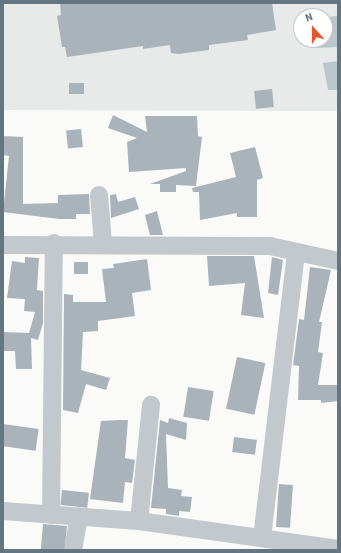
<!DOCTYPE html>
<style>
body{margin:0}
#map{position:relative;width:341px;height:553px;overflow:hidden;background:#fafaf8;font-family:"Source Sans 3",sans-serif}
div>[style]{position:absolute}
.built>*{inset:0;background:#e8e9e9}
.water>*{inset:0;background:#bbc7cb}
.building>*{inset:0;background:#aab3b9;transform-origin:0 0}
.minor>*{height:18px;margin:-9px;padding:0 9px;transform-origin:9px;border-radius:9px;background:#c3c8cc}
span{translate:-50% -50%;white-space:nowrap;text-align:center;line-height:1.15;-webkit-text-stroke:4px #fff;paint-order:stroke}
.frame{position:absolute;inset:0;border:4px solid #657683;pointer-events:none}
.north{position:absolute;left:293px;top:8px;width:40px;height:40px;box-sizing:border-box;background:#fff;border:1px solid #c1c8cd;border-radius:50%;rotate:339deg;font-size:11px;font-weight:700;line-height:16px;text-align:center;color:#657683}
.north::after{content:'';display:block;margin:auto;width:14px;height:18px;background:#e4572e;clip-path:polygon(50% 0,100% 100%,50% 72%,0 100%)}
</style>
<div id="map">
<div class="built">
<div style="clip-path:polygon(evenodd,3px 3px,338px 3px,338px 111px,3px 110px,3px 3px,301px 16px,325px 16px,325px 40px,301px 40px,301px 16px)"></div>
</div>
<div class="water">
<div style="clip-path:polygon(338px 16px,338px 47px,316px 48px,315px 40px,325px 40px,325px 17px)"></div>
<div style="clip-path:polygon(338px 61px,338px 90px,328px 90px,323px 63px)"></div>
</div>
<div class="building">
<div style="clip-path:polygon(60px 3px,272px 3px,276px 30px,247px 35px,248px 40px,209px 45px,209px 50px,179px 54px,171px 53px,170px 45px,143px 49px,143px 46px,67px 57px,65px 47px,62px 47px,57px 16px,61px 15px)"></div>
<div style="left:69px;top:83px;width:15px;height:11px"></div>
<div style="left:272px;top:89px;width:18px;height:18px;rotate:84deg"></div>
<div style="clip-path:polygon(113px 115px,147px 132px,145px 116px,197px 116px,198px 136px,202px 137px,196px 186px,176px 185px,176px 192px,160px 192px,160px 184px,150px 184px,186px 171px,186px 168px,129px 172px,127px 142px,137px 138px,108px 128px)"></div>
<div style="left:81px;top:129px;width:18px;height:15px;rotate:84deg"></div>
<div style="clip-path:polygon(3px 136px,23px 137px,23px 204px,58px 203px,58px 195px,89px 194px,90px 214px,76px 214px,76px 219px,59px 219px,3px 212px,9px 156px,3px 155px)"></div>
<div style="clip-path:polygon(255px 147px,263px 178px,257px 180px,257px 217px,237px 217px,237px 213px,200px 220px,199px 192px,193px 192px,192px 188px,236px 177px,230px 153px)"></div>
<div style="clip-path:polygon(116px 194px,118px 202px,135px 197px,139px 209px,111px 218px,110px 195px)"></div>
<div style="clip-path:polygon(157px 211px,163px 235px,150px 235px,145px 215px)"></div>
<div style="clip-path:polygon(207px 256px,254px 256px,264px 318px,241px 315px,245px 283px,209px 286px)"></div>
<div style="clip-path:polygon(25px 257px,39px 258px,37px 290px,43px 291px,43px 323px,38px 340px,31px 338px,32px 369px,16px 369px,15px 351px,3px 351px,3px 332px,29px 333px,35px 312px,24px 311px,25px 299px,7px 298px,12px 261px,25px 263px)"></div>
<div style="clip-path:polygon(272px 257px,283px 260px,278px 295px,268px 293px)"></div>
<div style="clip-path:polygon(147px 259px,151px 290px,132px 293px,135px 316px,98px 321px,98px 331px,83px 332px,81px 370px,110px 378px,106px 390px,86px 384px,78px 413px,63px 410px,64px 294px,73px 295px,73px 302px,106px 302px,102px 269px,114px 268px,113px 264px)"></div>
<div style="left:74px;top:262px;width:14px;height:12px"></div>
<div style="clip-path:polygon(310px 267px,331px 270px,319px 322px,322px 322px,318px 352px,323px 353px,318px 385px,338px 385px,338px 401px,321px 403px,321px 400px,298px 400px,299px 366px,293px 365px,299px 319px,304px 320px)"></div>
<div style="left:237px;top:357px;width:29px;height:53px;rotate:12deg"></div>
<div style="left:188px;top:387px;width:26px;height:30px;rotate:9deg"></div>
<div style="clip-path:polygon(169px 418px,187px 423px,186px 440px,166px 434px,168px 488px,182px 490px,181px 496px,192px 497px,190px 512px,179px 511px,179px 516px,166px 514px,166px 509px,151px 508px,160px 420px,168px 423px)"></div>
<div style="clip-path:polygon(118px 420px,128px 420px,125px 458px,135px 460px,132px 483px,125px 482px,123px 503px,90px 499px,101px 421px)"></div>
<div style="left:3px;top:424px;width:36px;height:22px;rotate:8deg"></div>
<div style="left:234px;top:437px;width:23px;height:15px;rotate:7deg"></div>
<div style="left:279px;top:484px;width:14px;height:43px;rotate:4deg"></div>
<div style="left:62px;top:490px;width:27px;height:15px;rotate:6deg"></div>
<div style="left:43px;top:524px;width:24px;height:25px;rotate:5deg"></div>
</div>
<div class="minor">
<div style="left:99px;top:195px;width:49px;rotate:85.3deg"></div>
<div style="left:3px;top:245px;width:267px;rotate:0.2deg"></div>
<div style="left:270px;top:246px;width:70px;rotate:12.4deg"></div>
<div style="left:3px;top:511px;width:136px;rotate:4.2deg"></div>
<div style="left:139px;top:521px;width:201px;rotate:8deg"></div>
<div style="left:51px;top:515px;width:272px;rotate:-89.4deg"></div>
<div style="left:139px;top:521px;width:117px;rotate:-84.1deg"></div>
<div style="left:262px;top:538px;width:288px;rotate:-83.2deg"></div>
<div style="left:73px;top:550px;width:34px;rotate:-80deg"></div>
</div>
<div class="frame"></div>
<div class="north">N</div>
</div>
